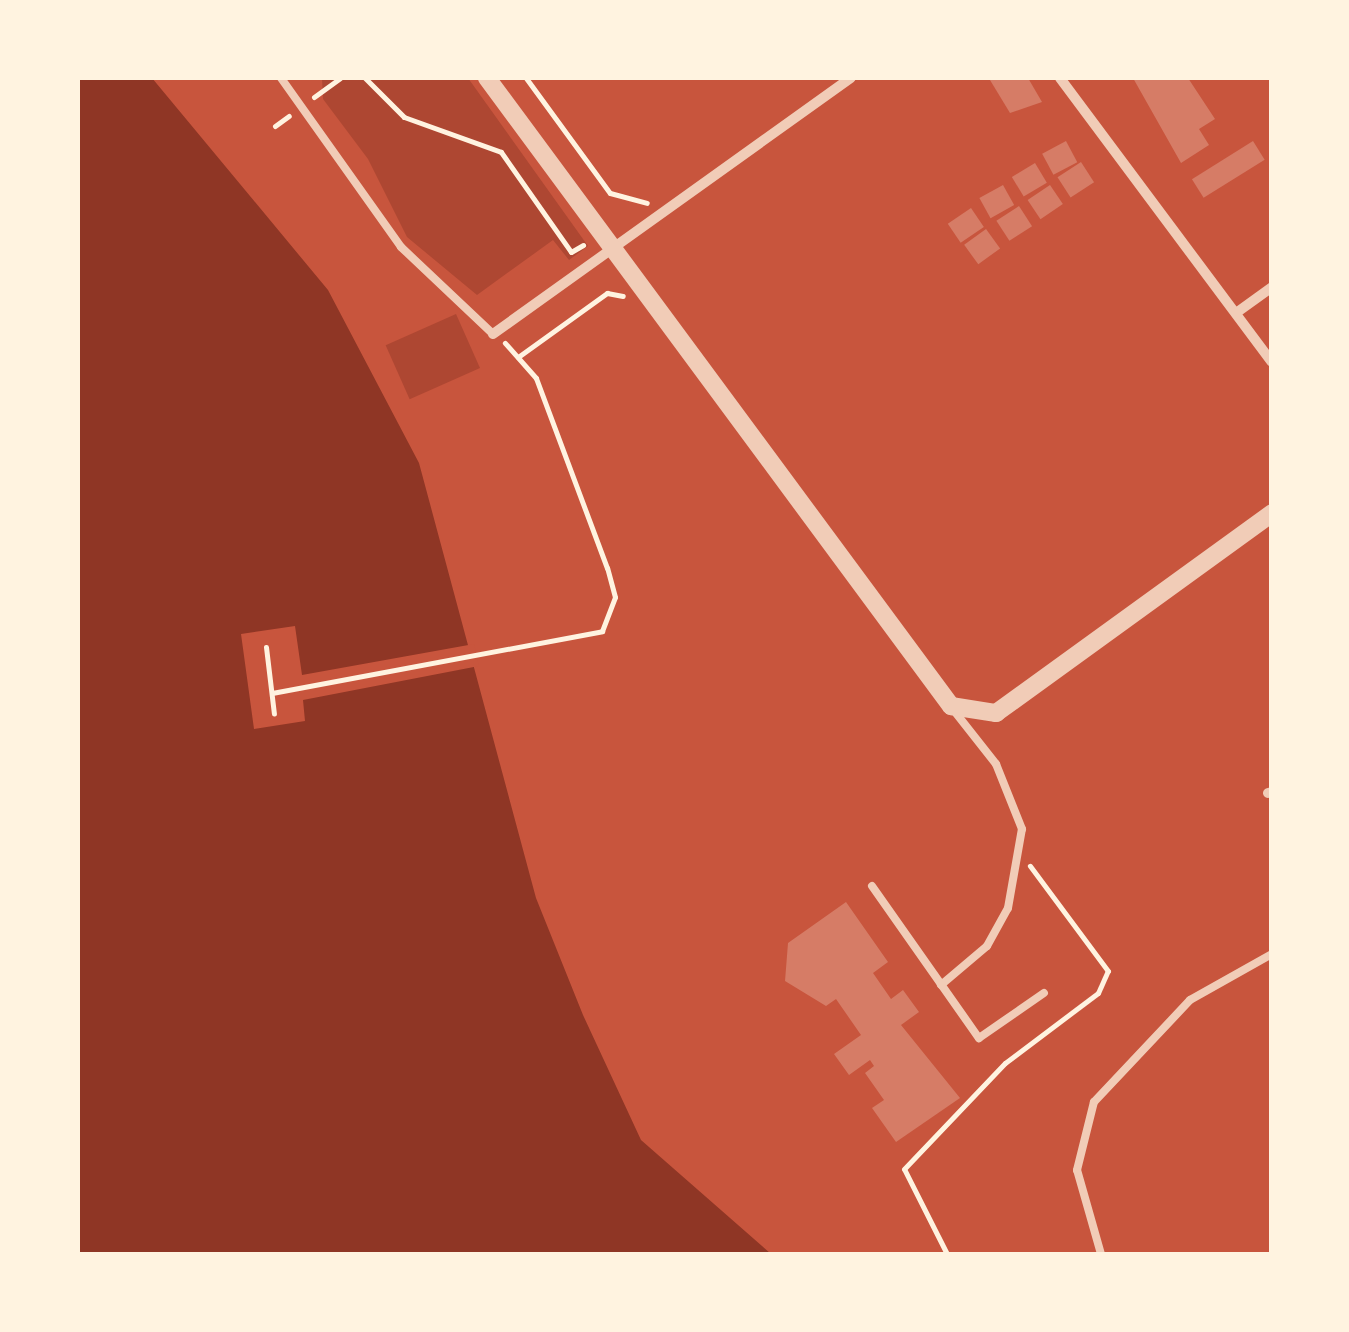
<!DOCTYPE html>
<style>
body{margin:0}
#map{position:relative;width:1349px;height:1332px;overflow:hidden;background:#c8553d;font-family:"Exo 2",sans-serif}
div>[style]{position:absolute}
.green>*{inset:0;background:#ae4732;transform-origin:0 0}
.water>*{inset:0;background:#8f3625}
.pier>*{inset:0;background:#c8553d}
.building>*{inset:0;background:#d67c66;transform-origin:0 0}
.path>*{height:5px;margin:-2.5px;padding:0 2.5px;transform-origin:2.5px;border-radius:2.5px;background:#fff3e0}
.service>*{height:8px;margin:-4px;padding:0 4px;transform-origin:4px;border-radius:4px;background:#f1ccb7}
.minor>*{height:10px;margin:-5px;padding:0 5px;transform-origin:5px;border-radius:5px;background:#f1ccb7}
.tertiary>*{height:18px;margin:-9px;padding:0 9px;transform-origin:9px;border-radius:9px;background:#f1ccb7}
span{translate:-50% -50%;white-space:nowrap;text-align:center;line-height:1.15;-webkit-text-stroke:10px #fff3e0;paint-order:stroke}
.frame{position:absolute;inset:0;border:80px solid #fff3e0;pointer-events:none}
</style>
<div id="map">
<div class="green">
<div style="clip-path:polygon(322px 78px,468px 78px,588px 246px,569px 260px,553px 240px,477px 295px,407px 237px,368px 159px,323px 99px)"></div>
<div style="left:456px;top:314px;width:59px;height:77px;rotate:66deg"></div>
</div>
<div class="water">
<div style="clip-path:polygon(78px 78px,152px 78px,328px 290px,419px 463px,536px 898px,583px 1015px,641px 1140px,771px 1254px,78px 1254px)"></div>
</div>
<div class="pier">
<div style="clip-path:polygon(295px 626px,302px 675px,474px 644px,479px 666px,303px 700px,305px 721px,254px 729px,241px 634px)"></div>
</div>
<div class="building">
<div style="clip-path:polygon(1028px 78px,1042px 102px,1010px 113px,990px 80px)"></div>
<div style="clip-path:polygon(1133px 78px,1188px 78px,1215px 119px,1199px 129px,1209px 145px,1181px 163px)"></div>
<div style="left:1066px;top:141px;width:24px;height:27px;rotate:62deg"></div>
<div style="left:1253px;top:141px;width:22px;height:72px;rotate:58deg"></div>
<div style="left:1081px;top:162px;width:24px;height:28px;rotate:57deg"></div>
<div style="left:1035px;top:163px;width:23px;height:27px;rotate:59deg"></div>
<div style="left:1003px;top:185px;width:23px;height:27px;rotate:61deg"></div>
<div style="left:1050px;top:185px;width:23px;height:27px;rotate:56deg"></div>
<div style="left:1019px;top:206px;width:24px;height:27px;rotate:57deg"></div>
<div style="left:971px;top:208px;width:23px;height:28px;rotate:56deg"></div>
<div style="left:986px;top:229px;width:24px;height:27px;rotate:54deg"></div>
<div style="clip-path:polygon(846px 902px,888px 962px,873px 973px,891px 999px,903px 990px,919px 1012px,901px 1025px,960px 1098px,896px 1142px,872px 1108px,884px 1100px,865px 1073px,874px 1066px,870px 1060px,849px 1075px,834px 1054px,861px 1035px,836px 999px,826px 1006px,785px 981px,788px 943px)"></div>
</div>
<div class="path">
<div style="left:365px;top:78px;width:55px;rotate:45deg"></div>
<div style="left:404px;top:117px;width:103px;rotate:19.8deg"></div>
<div style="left:501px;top:152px;width:122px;rotate:55deg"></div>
<div style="left:571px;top:252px;width:14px;rotate:-30deg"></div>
<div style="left:526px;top:78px;width:142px;rotate:53.9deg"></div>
<div style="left:610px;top:193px;width:38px;rotate:15deg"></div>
<div style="left:314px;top:97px;width:32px;rotate:-36deg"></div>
<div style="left:275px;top:126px;width:17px;rotate:-36deg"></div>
<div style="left:518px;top:357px;width:110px;rotate:-35.7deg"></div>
<div style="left:607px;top:293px;width:16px;rotate:11deg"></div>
<div style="left:266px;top:647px;width:67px;rotate:83.2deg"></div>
<div style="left:272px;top:693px;width:336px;rotate:-10.6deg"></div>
<div style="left:602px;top:631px;width:36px;rotate:-69deg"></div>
<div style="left:615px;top:597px;width:30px;rotate:-105deg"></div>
<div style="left:607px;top:568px;width:203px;rotate:-110.5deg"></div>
<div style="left:536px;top:378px;width:47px;rotate:-131.5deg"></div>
<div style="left:947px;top:1254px;width:95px;rotate:-116.8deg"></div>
<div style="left:904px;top:1169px;width:146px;rotate:-46.4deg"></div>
<div style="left:1005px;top:1063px;width:116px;rotate:-37deg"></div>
<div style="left:1098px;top:993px;width:24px;rotate:-66deg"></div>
<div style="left:1108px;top:971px;width:131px;rotate:-126.6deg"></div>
</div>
<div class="service">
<div style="left:281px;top:78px;width:207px;rotate:54.6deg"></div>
<div style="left:401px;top:247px;width:127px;rotate:43.4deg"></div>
<div style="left:872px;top:886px;width:186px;rotate:54.9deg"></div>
<div style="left:979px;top:1038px;width:79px;rotate:-34.7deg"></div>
<div style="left:941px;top:985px;width:60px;rotate:-40.3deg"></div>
<div style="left:987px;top:946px;width:43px;rotate:-61.1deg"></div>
<div style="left:1008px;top:908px;width:80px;rotate:-80deg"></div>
<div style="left:1022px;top:829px;width:70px;rotate:-111.8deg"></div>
<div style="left:996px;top:764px;width:71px;rotate:-128.2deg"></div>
<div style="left:1101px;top:1254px;width:87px;rotate:-105.9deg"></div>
<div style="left:1077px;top:1170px;width:70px;rotate:-76deg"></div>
<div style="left:1094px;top:1102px;width:140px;rotate:-46.7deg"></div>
<div style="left:1190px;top:1000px;width:94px;rotate:-29.3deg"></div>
</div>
<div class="minor">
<div style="left:1060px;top:78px;width:354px;rotate:53.3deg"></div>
<div style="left:1236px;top:313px;width:44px;rotate:-35.8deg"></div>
<div style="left:493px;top:334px;width:440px;rotate:-35.6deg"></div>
<div style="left:1268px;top:793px;width:4px;rotate:-14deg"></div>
</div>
<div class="tertiary">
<div style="left:487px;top:78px;width:781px;rotate:53.54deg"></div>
<div style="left:951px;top:706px;width:46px;rotate:8.8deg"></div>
<div style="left:996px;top:713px;width:341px;rotate:-35.9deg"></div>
</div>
<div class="frame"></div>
</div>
